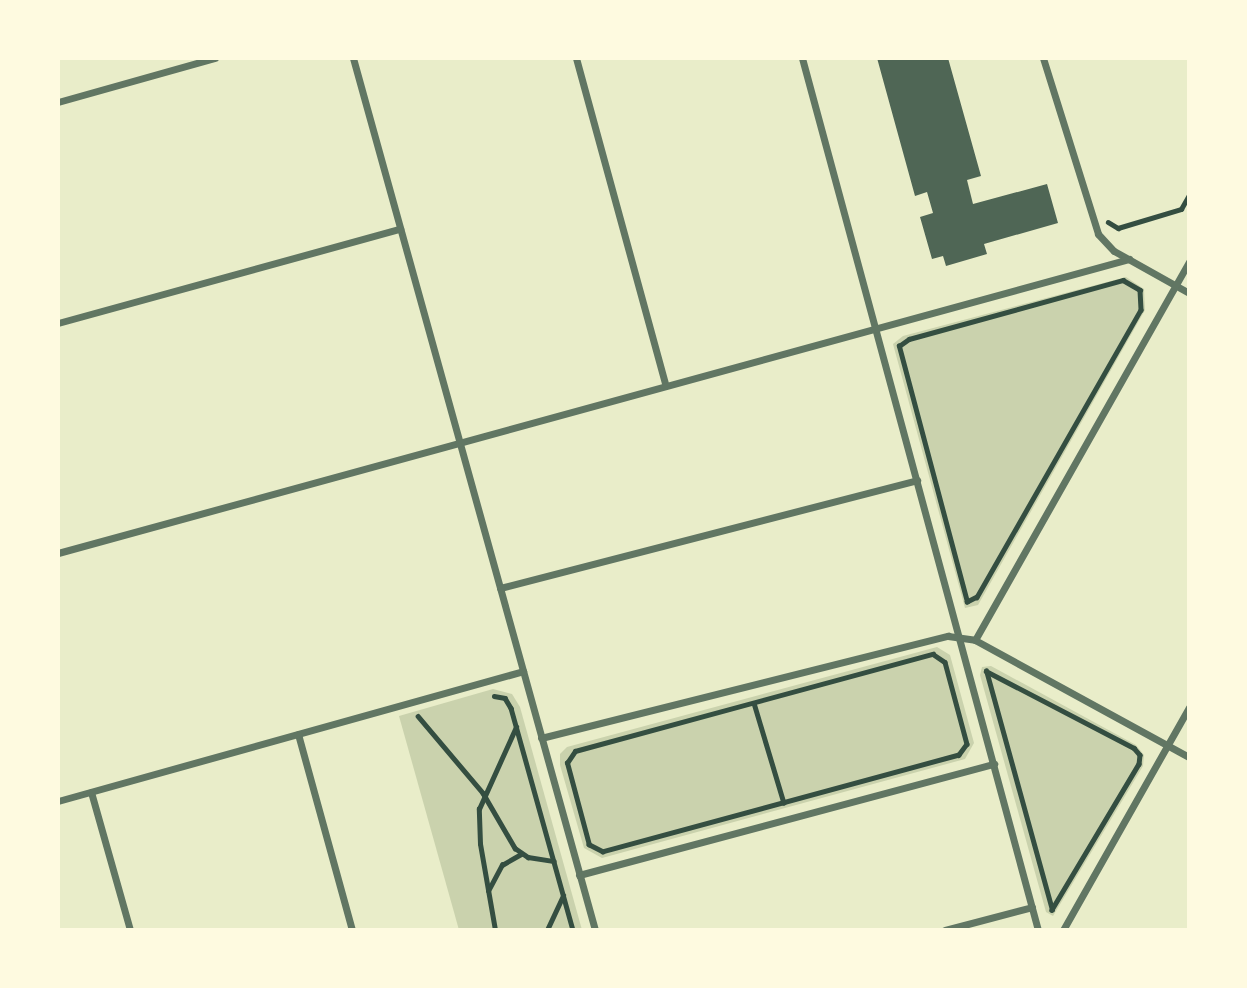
<!DOCTYPE html>
<style>
body{margin:0}
#map{position:relative;width:1247px;height:988px;overflow:hidden;background:#e9edc9;font-family:Signika,sans-serif}
div>[style]{position:absolute}
.green>*{inset:0;background:#cad2ad}
.building>*{inset:0;background:#4f6655}
.path>*{height:4.5px;margin:-2.25px;padding:0 2.25px;transform-origin:2.25px;border-radius:2.25px;background:#344e41}
.minor>*{height:7px;margin:-3.5px;padding:0 3.5px;transform-origin:3.5px;border-radius:3.5px;background:#617663}
span{translate:-50% -50%;white-space:nowrap;text-align:center;line-height:1.15;-webkit-text-stroke:5px #fefae0;paint-order:stroke}
.frame{position:absolute;inset:0;border:60px solid #fefae0;pointer-events:none}
</style>
<div id="map">
<div class="green">
<div style="clip-path:polygon(1126px 277px,1144px 289px,1145px 310px,978px 605px,965px 608px,893px 344px,903px 336px)"></div>
<div style="clip-path:polygon(937px 647px,950px 655px,974px 743px,965px 759px,602px 858px,584px 848px,560px 765px,560px 754px,567px 747px)"></div>
<div style="clip-path:polygon(991px 666px,1136px 745px,1144px 755px,1143px 766px,1053px 916px,1046px 912px,980px 675px,982px 667px)"></div>
<div style="clip-path:polygon(493px 689px,512px 694px,520px 707px,582px 930px,459px 930px,399px 716px)"></div>
</div>
<div class="building">
<div style="clip-path:polygon(877px 58px,948px 58px,981px 176px,967px 180px,973px 204px,1047px 184px,1058px 223px,984px 244px,987px 254px,946px 266px,943px 256px,932px 259px,920px 217px,933px 213px,927px 192px,915px 196px)"></div>
</div>
<div class="path">
<div style="left:1108px;top:222px;width:12px;rotate:31deg"></div>
<div style="left:1118px;top:228px;width:66px;rotate:-16.8deg"></div>
<div style="left:1181px;top:209px;width:16px;rotate:-60deg"></div>
<div style="left:1123px;top:280px;width:20px;rotate:30deg"></div>
<div style="left:1140px;top:290px;width:20px;rotate:87deg"></div>
<div style="left:1141px;top:310px;width:331px;rotate:119.7deg"></div>
<div style="left:977px;top:597px;width:11px;rotate:153deg"></div>
<div style="left:967px;top:602px;width:265px;rotate:-104.9deg"></div>
<div style="left:899px;top:346px;width:12px;rotate:-35deg"></div>
<div style="left:909px;top:339px;width:222px;rotate:-15.4deg"></div>
<div style="left:933px;top:654px;width:14px;rotate:34deg"></div>
<div style="left:945px;top:662px;width:85px;rotate:75deg"></div>
<div style="left:967px;top:744px;width:14px;rotate:126deg"></div>
<div style="left:959px;top:755px;width:369px;rotate:164.8deg"></div>
<div style="left:603px;top:852px;width:16px;rotate:-153deg"></div>
<div style="left:589px;top:845px;width:85px;rotate:-105deg"></div>
<div style="left:567px;top:763px;width:14px;rotate:-56deg"></div>
<div style="left:575px;top:751px;width:371px;rotate:-15.2deg"></div>
<div style="left:986px;top:671px;width:167px;rotate:27.5deg"></div>
<div style="left:1134px;top:748px;width:9px;rotate:49deg"></div>
<div style="left:1140px;top:755px;width:9px;rotate:96deg"></div>
<div style="left:1139px;top:764px;width:170px;rotate:120.8deg"></div>
<div style="left:1052px;top:910px;width:248px;rotate:-105.4deg"></div>
<div style="left:494px;top:696px;width:11px;rotate:10deg"></div>
<div style="left:505px;top:698px;width:12px;rotate:59deg"></div>
<div style="left:511px;top:708px;width:230px;rotate:74.4deg"></div>
<div style="left:754px;top:703px;width:104px;rotate:73.3deg"></div>
<div style="left:418px;top:716px;width:101px;rotate:49.8deg"></div>
<div style="left:483px;top:793px;width:64px;rotate:59.8deg"></div>
<div style="left:515px;top:848px;width:16px;rotate:35deg"></div>
<div style="left:528px;top:857px;width:26px;rotate:9deg"></div>
<div style="left:488px;top:891px;width:30px;rotate:-62deg"></div>
<div style="left:502px;top:865px;width:22px;rotate:-30deg"></div>
<div style="left:495px;top:930px;width:87px;rotate:-99.9deg"></div>
<div style="left:480px;top:844px;width:35px;rotate:-92deg"></div>
<div style="left:479px;top:809px;width:90px;rotate:-65.7deg"></div>
<div style="left:547px;top:930px;width:38px;rotate:-65deg"></div>
</div>
<div class="minor">
<div style="left:353px;top:58px;width:905px;rotate:74.49deg"></div>
<div style="left:576px;top:58px;width:340px;rotate:74.7deg"></div>
<div style="left:802px;top:58px;width:903px;rotate:74.86deg"></div>
<div style="left:1043px;top:58px;width:184px;rotate:72.6deg"></div>
<div style="left:1098px;top:234px;width:23px;rotate:47deg"></div>
<div style="left:1114px;top:251px;width:86px;rotate:29.2deg"></div>
<div style="left:58px;top:102px;width:163px;rotate:-15.7deg"></div>
<div style="left:58px;top:323px;width:355px;rotate:-15.4deg"></div>
<div style="left:58px;top:553px;width:1111px;rotate:-15.35deg"></div>
<div style="left:500px;top:588px;width:431px;rotate:-14.5deg"></div>
<div style="left:975px;top:640px;width:435px;rotate:-60.5deg"></div>
<div style="left:298px;top:734px;width:203px;rotate:74.6deg"></div>
<div style="left:541px;top:738px;width:420px;rotate:-14.1deg"></div>
<div style="left:948px;top:636px;width:27px;rotate:8deg"></div>
<div style="left:975px;top:640px;width:244px;rotate:28.7deg"></div>
<div style="left:91px;top:792px;width:143px;rotate:74.2deg"></div>
<div style="left:58px;top:801px;width:483px;rotate:-15.6deg"></div>
<div style="left:579px;top:875px;width:430px;rotate:-15deg"></div>
<div style="left:945px;top:930px;width:90px;rotate:-14.8deg"></div>
<div style="left:1063px;top:930px;width:256px;rotate:-60.5deg"></div>
</div>
<div class="frame"></div>
</div>
